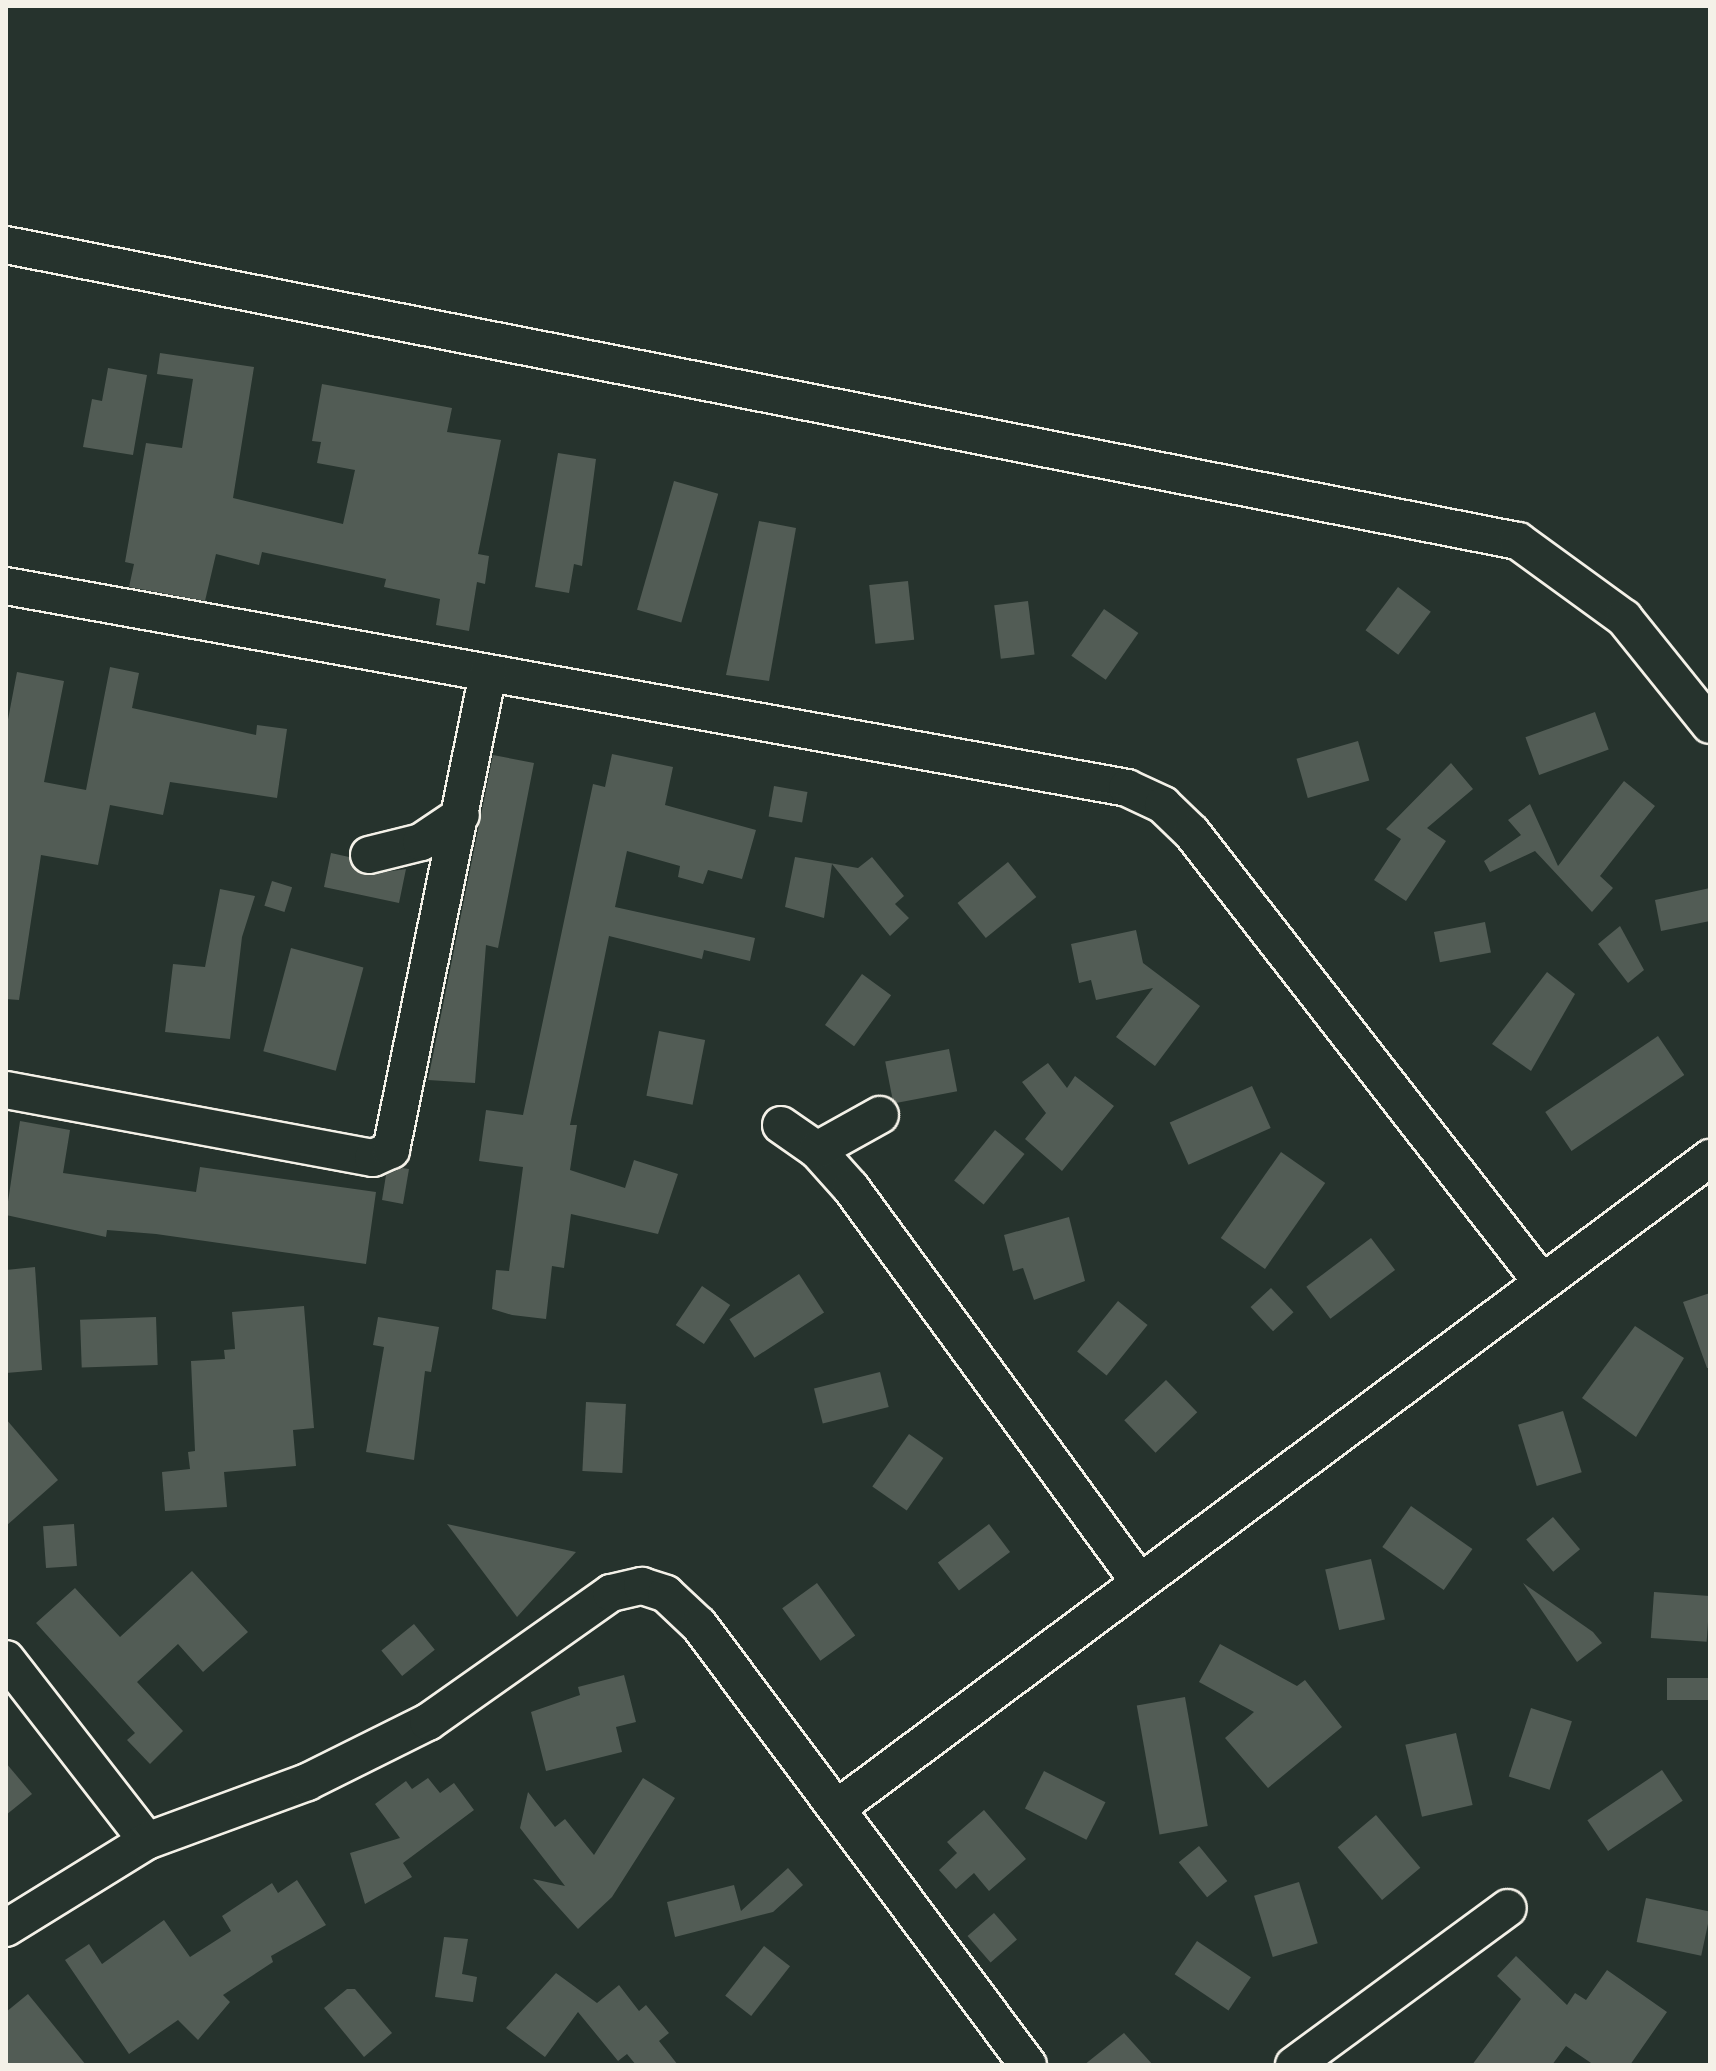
<!DOCTYPE html>
<style>
body{margin:0}
#map{position:relative;width:1716px;height:2071px;overflow:hidden;background:#26332d;font-family:Delius,sans-serif}
div>[style]{position:absolute}
.building>*{inset:0;background:#525c55;transform-origin:0 0}
.roads{filter:drop-shadow(2px 0 #f4f1e8) drop-shadow(-2px 0 #f4f1e8) drop-shadow(0 2px #f4f1e8) drop-shadow(0 -2px #f4f1e8)}
.minor>*{height:36px;margin:-18px;padding:0 18px;transform-origin:18px;border-radius:18px;background:#26332d}
span{translate:-50% -50%;white-space:nowrap;text-align:center;line-height:1.15;-webkit-text-stroke:8px #26332d;paint-order:stroke}
.frame{position:absolute;inset:0;border:8px solid #f4f1e8;pointer-events:none}
</style>
<div id="map">
<div class="building">
<div style="clip-path:polygon(160px 353px,254px 367px,233px 498px,343px 524px,355px 470px,317px 463px,321px 442px,312px 441px,322px 384px,452px 408px,447px 432px,501px 440px,478px 554px,489px 556px,485px 584px,477px 582px,469px 631px,436px 625px,440px 599px,384px 587px,386px 579px,262px 552px,259px 565px,216px 554px,205px 601px,129px 587px,134px 564px,125px 562px,146px 443px,182px 448px,193px 379px,157px 374px)"></div>
<div style="clip-path:polygon(108px 368px,147px 375px,133px 455px,83px 447px,92px 399px,102px 401px)"></div>
<div style="clip-path:polygon(558px 453px,596px 459px,582px 566px,574px 564px,569px 593px,535px 587px)"></div>
<div style="left:674px;top:481px;width:46px;height:134px;rotate:16deg"></div>
<div style="clip-path:polygon(759px 521px,796px 528px,769px 681px,726px 675px)"></div>
<div style="left:908px;top:581px;width:59px;height:39px;rotate:84deg"></div>
<div style="left:1398px;top:587px;width:41px;height:54px;rotate:37deg"></div>
<div style="left:1028px;top:601px;width:54px;height:34px;rotate:83deg"></div>
<div style="left:1104px;top:609px;width:42px;height:57px;rotate:35deg"></div>
<div style="clip-path:polygon(110px 667px,139px 673px,132px 708px,256px 735px,257px 725px,287px 729px,277px 798px,170px 782px,163px 815px,110px 805px,98px 865px,41px 855px,19px 1000px,6px 999px,6px 730px,17px 672px,64px 681px,44px 782px,86px 790px)"></div>
<div style="left:1595px;top:712px;width:40px;height:74px;rotate:70deg"></div>
<div style="left:1358px;top:741px;width:41px;height:64px;rotate:74deg"></div>
<div style="clip-path:polygon(612px 754px,673px 767px,665px 805px,756px 830px,742px 879px,708px 870px,703px 884px,678px 877px,680px 866px,627px 851px,615px 907px,755px 938px,750px 961px,704px 950px,702px 959px,609px 936px,570px 1125px,577px 1125px,570px 1170px,625px 1188px,634px 1160px,678px 1174px,658px 1234px,571px 1214px,564px 1268px,552px 1266px,546px 1319px,512px 1315px,492px 1309px,496px 1270px,509px 1271px,523px 1167px,479px 1161px,486px 1110px,523px 1115px,593px 784px,605px 787px)"></div>
<div style="clip-path:polygon(493px 755px,534px 763px,498px 948px,486px 945px,475px 1083px,428px 1080px)"></div>
<div style="clip-path:polygon(1451px 763px,1473px 789px,1427px 828px,1446px 841px,1406px 901px,1374px 880px,1401px 839px,1386px 829px)"></div>
<div style="clip-path:polygon(1624px 781px,1655px 806px,1600px 876px,1613px 888px,1592px 912px,1535px 851px,1490px 872px,1484px 861px,1521px 835px,1508px 820px,1530px 804px,1558px 866px)"></div>
<div style="left:774px;top:786px;width:34px;height:31px;rotate:10deg"></div>
<div style="clip-path:polygon(331px 853px,349px 857px,364px 875px,406px 869px,399px 903px,324px 887px)"></div>
<div style="clip-path:polygon(795px 857px,858px 868px,872px 857px,904px 896px,895px 904px,909px 918px,890px 936px,832px 864px,824px 918px,785px 907px)"></div>
<div style="left:1008px;top:862px;width:45px;height:65px;rotate:51deg"></div>
<div style="left:272px;top:881px;width:21px;height:26px;rotate:17deg"></div>
<div style="clip-path:polygon(1710px 888px,1710px 921px,1661px 931px,1655px 900px)"></div>
<div style="clip-path:polygon(220px 889px,255px 896px,242px 937px,230px 1039px,165px 1032px,173px 964px,205px 967px)"></div>
<div style="left:1485px;top:922px;width:31px;height:52px;rotate:79deg"></div>
<div style="clip-path:polygon(1620px 926px,1644px 970px,1628px 983px,1598px 944px)"></div>
<div style="clip-path:polygon(1136px 930px,1143px 963px,1200px 1006px,1155px 1066px,1116px 1037px,1153px 988px,1096px 1000px,1091px 980px,1079px 983px,1071px 944px)"></div>
<div style="left:291px;top:948px;width:75px;height:107px;rotate:15deg"></div>
<div style="clip-path:polygon(1547px 972px,1575px 994px,1531px 1071px,1492px 1044px)"></div>
<div style="left:862px;top:974px;width:36px;height:63px;rotate:36deg"></div>
<div style="left:659px;top:1031px;width:47px;height:66px;rotate:11deg"></div>
<div style="left:1658px;top:1036px;width:47px;height:136px;rotate:56deg"></div>
<div style="left:949px;top:1049px;width:43px;height:65px;rotate:79deg"></div>
<div style="clip-path:polygon(1048px 1063px,1067px 1088px,1075px 1076px,1114px 1106px,1062px 1171px,1025px 1139px,1046px 1113px,1022px 1082px)"></div>
<div style="left:1252px;top:1086px;width:46px;height:90px;rotate:66deg"></div>
<div style="clip-path:polygon(20px 1121px,70px 1130px,63px 1173px,196px 1192px,200px 1167px,376px 1192px,366px 1264px,156px 1234px,107px 1230px,106px 1237px,6px 1215px)"></div>
<div style="left:995px;top:1130px;width:38px;height:65px;rotate:39deg"></div>
<div style="left:1281px;top:1152px;width:54px;height:105px;rotate:35deg"></div>
<div style="clip-path:polygon(402px 1168px,409px 1169px,403px 1204px,382px 1200px,386px 1175px)"></div>
<div style="clip-path:polygon(1069px 1217px,1085px 1281px,1034px 1300px,1023px 1268px,1013px 1271px,1004px 1235px)"></div>
<div style="left:1371px;top:1238px;width:40px;height:81px;rotate:53deg"></div>
<div style="clip-path:polygon(35px 1267px,42px 1370px,6px 1373px,6px 1270px)"></div>
<div style="left:799px;top:1274px;width:46px;height:83px;rotate:57deg"></div>
<div style="left:702px;top:1286px;width:34px;height:47px;rotate:34deg"></div>
<div style="left:1271px;top:1288px;width:33px;height:28px;rotate:47deg"></div>
<div style="clip-path:polygon(1710px 1293px,1710px 1368px,1707px 1368px,1683px 1302px)"></div>
<div style="left:1118px;top:1301px;width:38px;height:65px;rotate:39deg"></div>
<div style="clip-path:polygon(304px 1306px,314px 1428px,293px 1430px,296px 1466px,224px 1472px,227px 1507px,165px 1511px,162px 1472px,190px 1469px,188px 1452px,195px 1451px,191px 1361px,225px 1359px,224px 1350px,235px 1349px,232px 1312px)"></div>
<div style="left:156px;top:1317px;width:48px;height:76px;rotate:88deg"></div>
<div style="clip-path:polygon(378px 1317px,439px 1327px,431px 1372px,425px 1371px,414px 1460px,366px 1452px,384px 1347px,373px 1345px)"></div>
<div style="clip-path:polygon(1635px 1326px,1684px 1358px,1636px 1437px,1582px 1398px)"></div>
<div style="left:880px;top:1372px;width:36px;height:68px;rotate:76deg"></div>
<div style="left:1166px;top:1380px;width:45px;height:58px;rotate:46deg"></div>
<div style="left:586px;top:1402px;width:40px;height:69px;rotate:3deg"></div>
<div style="left:1563px;top:1411px;width:64px;height:47px;rotate:73deg"></div>
<div style="clip-path:polygon(6px 1419px,58px 1480px,6px 1526px)"></div>
<div style="left:909px;top:1434px;width:42px;height:64px;rotate:35deg"></div>
<div style="left:1411px;top:1506px;width:75px;height:50px;rotate:35deg"></div>
<div style="left:1553px;top:1517px;width:42px;height:35px;rotate:50deg"></div>
<div style="left:74px;top:1524px;width:42px;height:31px;rotate:86deg"></div>
<div style="clip-path:polygon(447px 1524px,576px 1552px,517px 1617px)"></div>
<div style="left:989px;top:1524px;width:35px;height:64px;rotate:53deg"></div>
<div style="left:1371px;top:1559px;width:62px;height:47px;rotate:77deg"></div>
<div style="clip-path:polygon(192px 1571px,248px 1632px,203px 1672px,178px 1644px,137px 1682px,183px 1731px,150px 1764px,127px 1740px,135px 1733px,36px 1623px,75px 1588px,120px 1637px)"></div>
<div style="left:817px;top:1583px;width:65px;height:43px;rotate:54deg"></div>
<div style="clip-path:polygon(1523px 1583px,1593px 1632px,1602px 1643px,1577px 1662px)"></div>
<div style="left:1654px;top:1592px;width:56px;height:46px;rotate:4deg"></div>
<div style="left:414px;top:1624px;width:33px;height:42px;rotate:51deg"></div>
<div style="clip-path:polygon(1220px 1644px,1297px 1686px,1305px 1680px,1342px 1727px,1268px 1788px,1225px 1738px,1254px 1712px,1199px 1682px)"></div>
<div style="clip-path:polygon(624px 1675px,636px 1722px,616px 1727px,622px 1752px,546px 1771px,531px 1712px,580px 1695px,578px 1687px)"></div>
<div style="left:1710px;top:1678px;width:22px;height:43px;rotate:90deg"></div>
<div style="left:1185px;top:1697px;width:131px;height:49px;rotate:80deg"></div>
<div style="left:1531px;top:1708px;width:43px;height:72px;rotate:18deg"></div>
<div style="left:1456px;top:1733px;width:74px;height:52px;rotate:77deg"></div>
<div style="clip-path:polygon(6px 1763px,32px 1794px,6px 1815px)"></div>
<div style="left:1662px;top:1770px;width:37px;height:90px;rotate:56deg"></div>
<div style="left:1044px;top:1771px;width:69px;height:42px;rotate:27deg"></div>
<div style="clip-path:polygon(428px 1778px,440px 1793px,454px 1783px,474px 1810px,403px 1863px,412px 1877px,365px 1904px,350px 1853px,400px 1838px,375px 1804px,406px 1781px,412px 1789px)"></div>
<div style="clip-path:polygon(643px 1778px,675px 1798px,612px 1897px,578px 1929px,533px 1879px,565px 1886px,520px 1828px,528px 1792px,555px 1827px,565px 1819px,594px 1855px)"></div>
<div style="clip-path:polygon(984px 1810px,1026px 1859px,989px 1891px,974px 1873px,956px 1889px,939px 1870px,957px 1853px,947px 1842px)"></div>
<div style="left:1376px;top:1815px;width:69px;height:50px;rotate:50deg"></div>
<div style="left:1199px;top:1846px;width:45px;height:26px;rotate:51deg"></div>
<div style="clip-path:polygon(788px 1868px,803px 1885px,773px 1912px,675px 1937px,667px 1902px,734px 1885px,741px 1911px)"></div>
<div style="clip-path:polygon(297px 1880px,326px 1925px,271px 1956px,273px 1962px,223px 1995px,230px 2002px,198px 2040px,178px 2020px,129px 2054px,65px 1960px,89px 1944px,102px 1964px,164px 1920px,190px 1957px,231px 1931px,222px 1916px,272px 1883px,278px 1893px)"></div>
<div style="left:1299px;top:1882px;width:64px;height:47px;rotate:73deg"></div>
<div style="left:1646px;top:1898px;width:66px;height:45px;rotate:12deg"></div>
<div style="left:994px;top:1913px;width:35px;height:35px;rotate:49deg"></div>
<div style="clip-path:polygon(444px 1937px,468px 1939px,462px 1974px,477px 1977px,473px 2002px,435px 1997px)"></div>
<div style="left:1197px;top:1941px;width:65px;height:40px;rotate:34deg"></div>
<div style="left:764px;top:1946px;width:33px;height:63px;rotate:38deg"></div>
<div style="clip-path:polygon(1516px 1956px,1567px 2005px,1575px 1993px,1586px 2000px,1607px 1970px,1667px 2012px,1630px 2065px,1594px 2065px,1566px 2046px,1552px 2065px,1472px 2065px,1521px 1999px,1497px 1976px)"></div>
<div style="clip-path:polygon(556px 1973px,597px 2003px,619px 1985px,639px 2011px,646px 2005px,669px 2033px,659px 2041px,678px 2065px,636px 2065px,627px 2054px,618px 2061px,578px 2012px,545px 2057px,506px 2028px)"></div>
<div style="clip-path:polygon(347px 1989px,355px 1989px,392px 2033px,364px 2057px,324px 2008px)"></div>
<div style="clip-path:polygon(28px 1994px,86px 2065px,6px 2065px,6px 2012px)"></div>
<div style="clip-path:polygon(1124px 2033px,1153px 2065px,1084px 2065px)"></div>
</div>
<div class="roads">
<div class="minor">
<div style="left:6px;top:245px;width:1541px;rotate:11.08deg"></div>
<div style="left:1518px;top:541px;width:131px;rotate:36deg"></div>
<div style="left:1624px;top:618px;width:137px;rotate:51.2deg"></div>
<div style="left:6px;top:586px;width:1139px;rotate:10.21deg"></div>
<div style="left:1127px;top:788px;width:40px;rotate:25deg"></div>
<div style="left:1163px;top:805px;width:40px;rotate:44deg"></div>
<div style="left:1192px;top:833px;width:568px;rotate:52.08deg"></div>
<div style="left:369px;top:855px;width:54px;rotate:-14deg"></div>
<div style="left:421px;top:842px;width:48px;rotate:-34deg"></div>
<div style="left:6px;top:1090px;width:373px;rotate:10.5deg"></div>
<div style="left:373px;top:1158px;width:20px;rotate:-24deg"></div>
<div style="left:391px;top:1150px;width:486px;rotate:-78.5deg"></div>
<div style="left:781px;top:1125px;width:44px;rotate:34.8deg"></div>
<div style="left:817px;top:1150px;width:51px;rotate:48.2deg"></div>
<div style="left:851px;top:1188px;width:486px;rotate:53.8deg"></div>
<div style="left:817px;top:1150px;width:72px;rotate:-29.1deg"></div>
<div style="left:6px;top:1659px;width:230px;rotate:52.2deg"></div>
<div style="left:840px;top:1806px;width:1085px;rotate:-36.68deg"></div>
<div style="left:6px;top:1928px;width:166px;rotate:-31.7deg"></div>
<div style="left:147px;top:1841px;width:171px;rotate:-20.2deg"></div>
<div style="left:307px;top:1782px;width:135px;rotate:-26.4deg"></div>
<div style="left:428px;top:1722px;width:224px;rotate:-35.2deg"></div>
<div style="left:611px;top:1593px;width:32px;rotate:-13deg"></div>
<div style="left:642px;top:1586px;width:25px;rotate:18deg"></div>
<div style="left:666px;top:1594px;width:45px;rotate:43.2deg"></div>
<div style="left:699px;top:1625px;width:549px;rotate:53.21deg"></div>
<div style="left:1294px;top:2065px;width:265px;rotate:-36.3deg"></div>
</div>
</div>
<div class="frame"></div>
</div>
